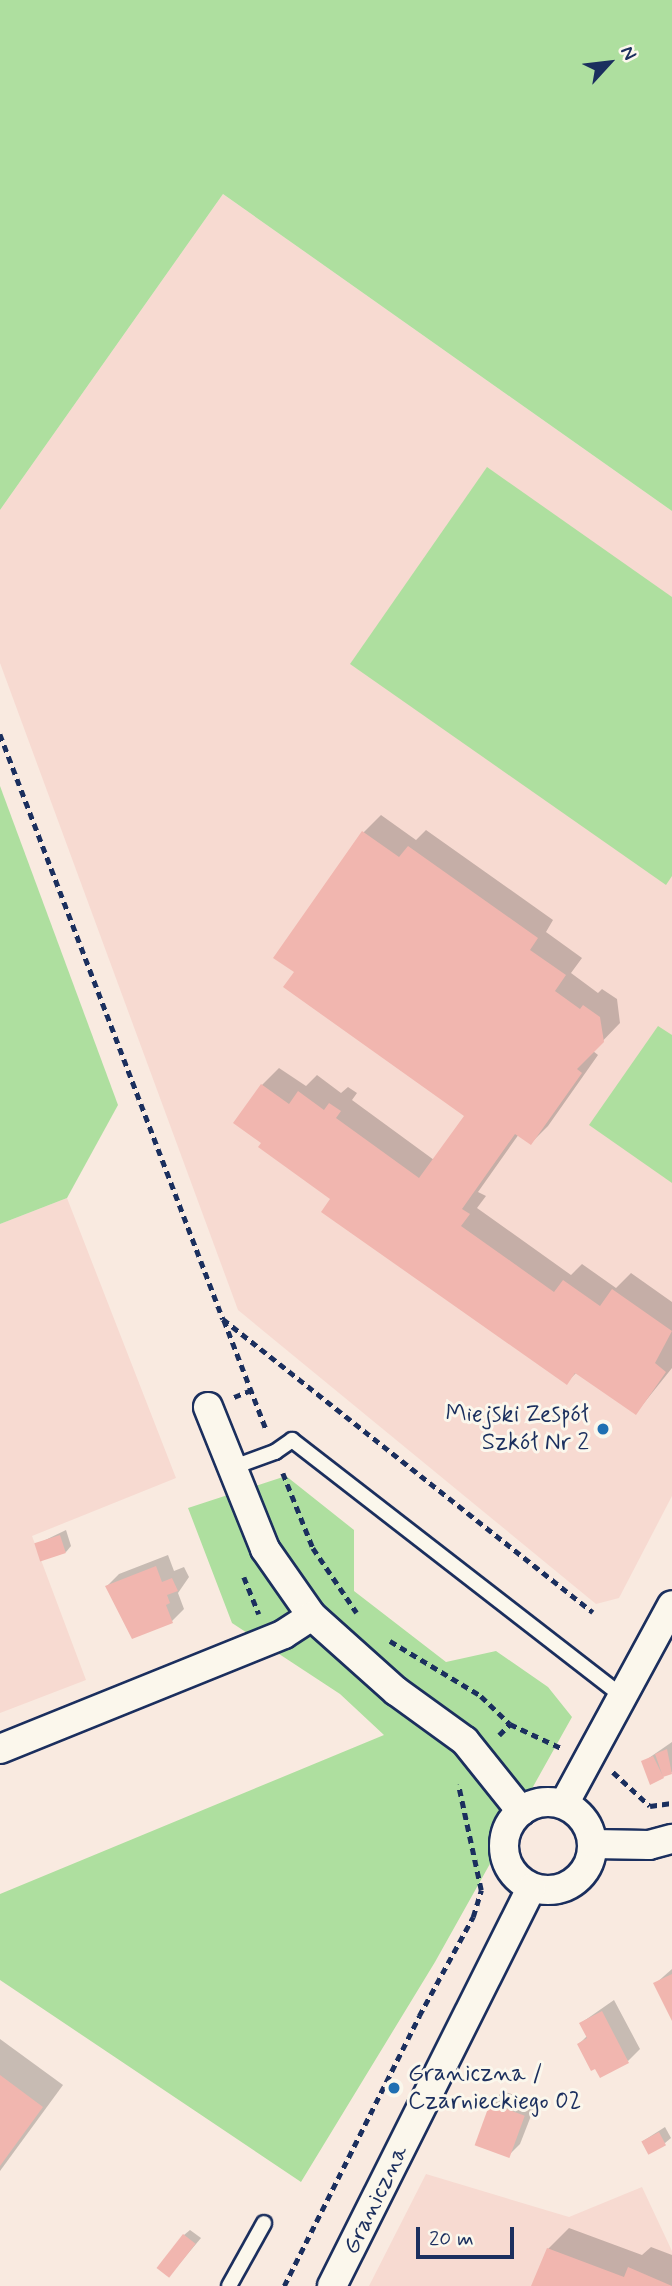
<!DOCTYPE html>
<meta charset="utf-8">
<style>
body{margin:0}
#map{position:relative;width:672px;height:2286px;overflow:hidden;background:#f9eae0;font-family:Mynerve,sans-serif}
div>[style]{position:absolute}
.built>*{inset:0;background:#f7dad1}
.green>*{inset:0;background:#aedf9f}
.shadow>*{inset:0;background:#0003}
.building>*{inset:0;background:#f1b6af;transform-origin:0 0}
.path>*{height:4.5px;margin-top:-2.25px;transform-origin:0;background:repeating-linear-gradient(90deg,#1b2f5e 0 7px,transparent 0 12px)}
.roads{filter:drop-shadow(2px 0 #1b2f5e) drop-shadow(-2px 0 #1b2f5e) drop-shadow(0 2px #1b2f5e) drop-shadow(0 -2px #1b2f5e)}
.lane>*{height:14px;margin:-7px;padding:0 7px;transform-origin:7px;border-radius:7px;background:#fbf7ec}
.street>*{height:28px;margin:-14px;padding:0 14px;transform-origin:14px;border-radius:14px;background:#fbf7ec}
.street>.ring{margin:-14px;padding:0;box-sizing:content-box;background:none;border:28px solid #fbf7ec;border-radius:50%}
.dots>*{width:19px;height:19px;translate:-50% -50%;box-sizing:border-box;border:4px solid #fbf7ec;border-radius:50%}
span{translate:-50% -50%;white-space:nowrap;text-align:center;line-height:1.15;-webkit-text-stroke:6px #fbf7ec;paint-order:stroke}
.poi-label{font-size:24px;color:#1b2f5e}
.right{translate:-100% -50%;text-align:right}
.left{translate:0 -50%;text-align:left}
.street-label{font-size:24px;color:#1b2f5e}
.north{position:absolute;left:574px;top:28px;width:70px;height:70px;-webkit-text-stroke:5px #fbf7ec;paint-order:stroke;rotate:63deg;font-size:19px;font-weight:700;line-height:28px;text-align:center;color:#1b2f5e}
.north::after{content:'';display:block;margin:auto;width:24px;height:32px;background:#1b2f5e;clip-path:polygon(50% 0,100% 100%,50% 72%,0 100%)}
.scale{position:absolute;left:416px;top:2227px;width:98px;height:32px;box-sizing:border-box;border:4px solid #1b2f5e;border-top:0;padding-left:9px;font-size:21px;line-height:24px;white-space:nowrap;color:#1b2f5e;-webkit-text-stroke:5px #fbf7ec;paint-order:stroke}
</style>
<div id="map">
<div class="built">
<div style="clip-path:polygon(223px 194px,672px 511px,672px 1496px,619px 1598px,596px 1604px,238px 1310px,0 663px,0 510px)"></div>
<div style="clip-path:polygon(67px 1198px,176px 1478px,32px 1536px,86px 1680px,0 1713px,0 1224px)"></div>
<div style="clip-path:polygon(426px 2174px,569px 2217px,642px 2187px,672px 2251px,672px 2286px,369px 2286px)"></div>
</div>
<div class="green">
<div style="clip-path:polygon(0 0,672px 0,672px 511px,223px 194px,0 510px)"></div>
<div style="clip-path:polygon(487px 467px,672px 597px,672px 876px,666px 885px,350px 664px)"></div>
<div style="clip-path:polygon(0 786px,118px 1105px,67px 1198px,0 1224px)"></div>
<div style="clip-path:polygon(658px 1026px,672px 1035px,672px 1183px,589px 1125px)"></div>
<div style="clip-path:polygon(286px 1476px,354px 1530px,354px 1591px,446px 1662px,496px 1651px,548px 1687px,572px 1717px,435px 1962px,301px 2182px,0 1980px,0 1894px,384px 1735px,340px 1694px,232px 1623px,188px 1508px)"></div>
</div>
<div class="shadow">
<div style="clip-path:polygon(381px 815px,416px 840px,426px 830px,553px 920px,546px 932px,582px 958px,571px 973px,598px 993px,602px 989px,617px 999px,620px 1023px,593px 1051px,598px 1055px,548px 1126px,531px 1143px,519px 1134px,478px 1192px,486px 1196px,477px 1208px,571px 1275px,582px 1264px,616px 1288px,631px 1273px,672px 1302px,672px 1368px,636px 1413px,577px 1372px,566px 1383px,263px 1143px,262px 1085px,279px 1068px,306px 1086px,317px 1075px,341px 1093px,348px 1087px,357px 1093px,352px 1100px,434px 1160px,466px 1115px,296px 971px,364px 832px)"></div>
<div style="clip-path:polygon(66px 1530px,71px 1546px,66px 1552px,37px 1544px)"></div>
<div style="clip-path:polygon(168px 1555px,174px 1571px,184px 1567px,189px 1577px,178px 1593px,184px 1609px,172px 1621px,107px 1586px,119px 1574px)"></div>
<div style="clip-path:polygon(672px 1742px,672px 1772px,651px 1782px,643px 1762px)"></div>
<div style="clip-path:polygon(672px 1969px,672px 2017px,655px 1984px)"></div>
<div style="clip-path:polygon(614px 2000px,640px 2049px,628px 2061px,579px 2044px,588px 2035px,581px 2023px)"></div>
<div style="clip-path:polygon(0 2039px,63px 2085px,0 2171px)"></div>
<div style="clip-path:polygon(503px 2091px,536px 2103px,520px 2144px,508px 2156px,491px 2103px)"></div>
<div style="clip-path:polygon(665px 2127px,671px 2138px,665px 2143px,643px 2141px)"></div>
<div style="clip-path:polygon(569px 2228px,642px 2255px,651px 2247px,672px 2255px,672px 2286px,533px 2286px,548px 2249px)"></div>
<div style="clip-path:polygon(190px 2230px,201px 2238px,175px 2269px,184px 2235px)"></div>
</div>
<div class="building">
<div style="clip-path:polygon(362px 831px,399px 857px,408px 846px,538px 938px,530px 950px,566px 975px,555px 991px,580px 1009px,583px 1005px,600px 1017px,604px 1042px,577px 1069px,582px 1073px,531px 1145px,515px 1134px,462px 1209px,470px 1214px,461px 1226px,554px 1292px,563px 1280px,600px 1306px,612px 1289px,672px 1331px,655px 1363px,666px 1372px,636px 1415px,575px 1373px,567px 1385px,321px 1212px,330px 1199px,258px 1147px,261px 1143px,233px 1123px,261px 1084px,289px 1104px,298px 1091px,324px 1110px,329px 1103px,341px 1111px,336px 1118px,419px 1178px,464px 1116px,283px 987px,294px 972px,273px 958px)"></div>
<div style="left:60px;top:1535px;width:19px;height:27px;rotate:72deg"></div>
<div style="clip-path:polygon(156px 1566px,162px 1582px,172px 1578px,178px 1591px,167px 1595px,170px 1603px,166px 1605px,173px 1623px,132px 1639px,105px 1586px)"></div>
<div style="clip-path:polygon(667px 1749px,672px 1774px,663px 1777px,655px 1754px)"></div>
<div style="clip-path:polygon(653px 1756px,664px 1778px,650px 1785px,641px 1761px)"></div>
<div style="clip-path:polygon(672px 1974px,672px 2021px,653px 1983px)"></div>
<div style="clip-path:polygon(602px 2011px,629px 2063px,600px 2078px,595px 2069px,591px 2071px,577px 2044px,587px 2038px,579px 2023px)"></div>
<div style="clip-path:polygon(0 2075px,43px 2107px,0 2166px)"></div>
<div style="left:490px;top:2103px;width:37px;height:45px;rotate:20deg"></div>
<div style="left:659px;top:2132px;width:15px;height:20px;rotate:62deg"></div>
<div style="left:183px;top:2234px;width:16px;height:43px;rotate:38deg"></div>
<div style="clip-path:polygon(547px 2248px,624px 2277px,628px 2267px,672px 2286px,531px 2286px)"></div>
</div>
<div class="path">
<div style="left:0;top:734px;width:626px;rotate:69.13deg"></div>
<div style="left:223px;top:1319px;width:472px;rotate:38.4deg"></div>
<div style="left:224px;top:1320px;width:117px;rotate:68.9deg"></div>
<div style="left:234px;top:1397px;width:18px;rotate:-22deg"></div>
<div style="left:283px;top:1473px;width:81px;rotate:68.2deg"></div>
<div style="left:313px;top:1548px;width:78px;rotate:55.9deg"></div>
<div style="left:244px;top:1577px;width:40px;rotate:68deg"></div>
<div style="left:390px;top:1641px;width:106px;rotate:31.1deg"></div>
<div style="left:481px;top:1696px;width:40px;rotate:44deg"></div>
<div style="left:499px;top:1735px;width:16px;rotate:-45deg"></div>
<div style="left:510px;top:1724px;width:56px;rotate:25.2deg"></div>
<div style="left:613px;top:1772px;width:50px;rotate:42.6deg"></div>
<div style="left:650px;top:1806px;width:22px;rotate:-8deg"></div>
<div style="left:284px;top:2286px;width:302px;rotate:-63.4deg"></div>
<div style="left:419px;top:2016px;width:113px;rotate:-61.4deg"></div>
<div style="left:473px;top:1917px;width:28px;rotate:-73deg"></div>
<div style="left:481px;top:1890px;width:108px;rotate:-102.2deg"></div>
</div>
<div class="roads">
<div class="lane">
<div style="left:231px;top:1468px;width:47px;rotate:-20deg"></div>
<div style="left:275px;top:1452px;width:21px;rotate:-35deg"></div>
<div style="left:292px;top:1440px;width:418px;rotate:37.8deg"></div>
<div style="left:229px;top:2286px;width:72px;rotate:-60.9deg"></div>
</div>
<div class="street">
<div style="left:208px;top:1407px;width:153px;rotate:68.1deg"></div>
<div style="left:265px;top:1549px;width:82px;rotate:55deg"></div>
<div style="left:312px;top:1616px;width:113px;rotate:41.8deg"></div>
<div style="left:396px;top:1691px;width:85px;rotate:35.9deg"></div>
<div style="left:465px;top:1741px;width:90px;rotate:51.3deg"></div>
<div style="left:0;top:1749px;width:306px;rotate:-22deg"></div>
<div style="left:284px;top:1634px;width:33px;rotate:-33deg"></div>
<div class="ring" style="left:504px;top:1802px;width:60px;height:60px"></div>
<div style="left:564px;top:1804px;width:226px;rotate:-61.5deg"></div>
<div style="left:593px;top:1844px;width:56px;rotate:1deg"></div>
<div style="left:649px;top:1845px;width:24px;rotate:-15deg"></div>
<div style="left:332px;top:2286px;width:445px;rotate:-63.4deg"></div>
</div>
</div>
<div class="dots">
<div style="left:603px;top:1429px;background:#1f6fb2"></div>
<div style="left:394px;top:2088px;background:#1f6fb2"></div>
</div>
<div class="poi-label">
<span class="right" style="left:589px;top:1429px">Miejski Zespół<br>Szkół Nr 2</span>
<span class="left" style="left:408px;top:2088px">Graniczna /<br>Czarnieckiego 02</span>
</div>
<div class="street-label">
<span style="left:376px;top:2200px;rotate:-64deg">Graniczna</span>
</div>
<div class="north">N</div>
<div class="scale">20 m</div>
</div>
